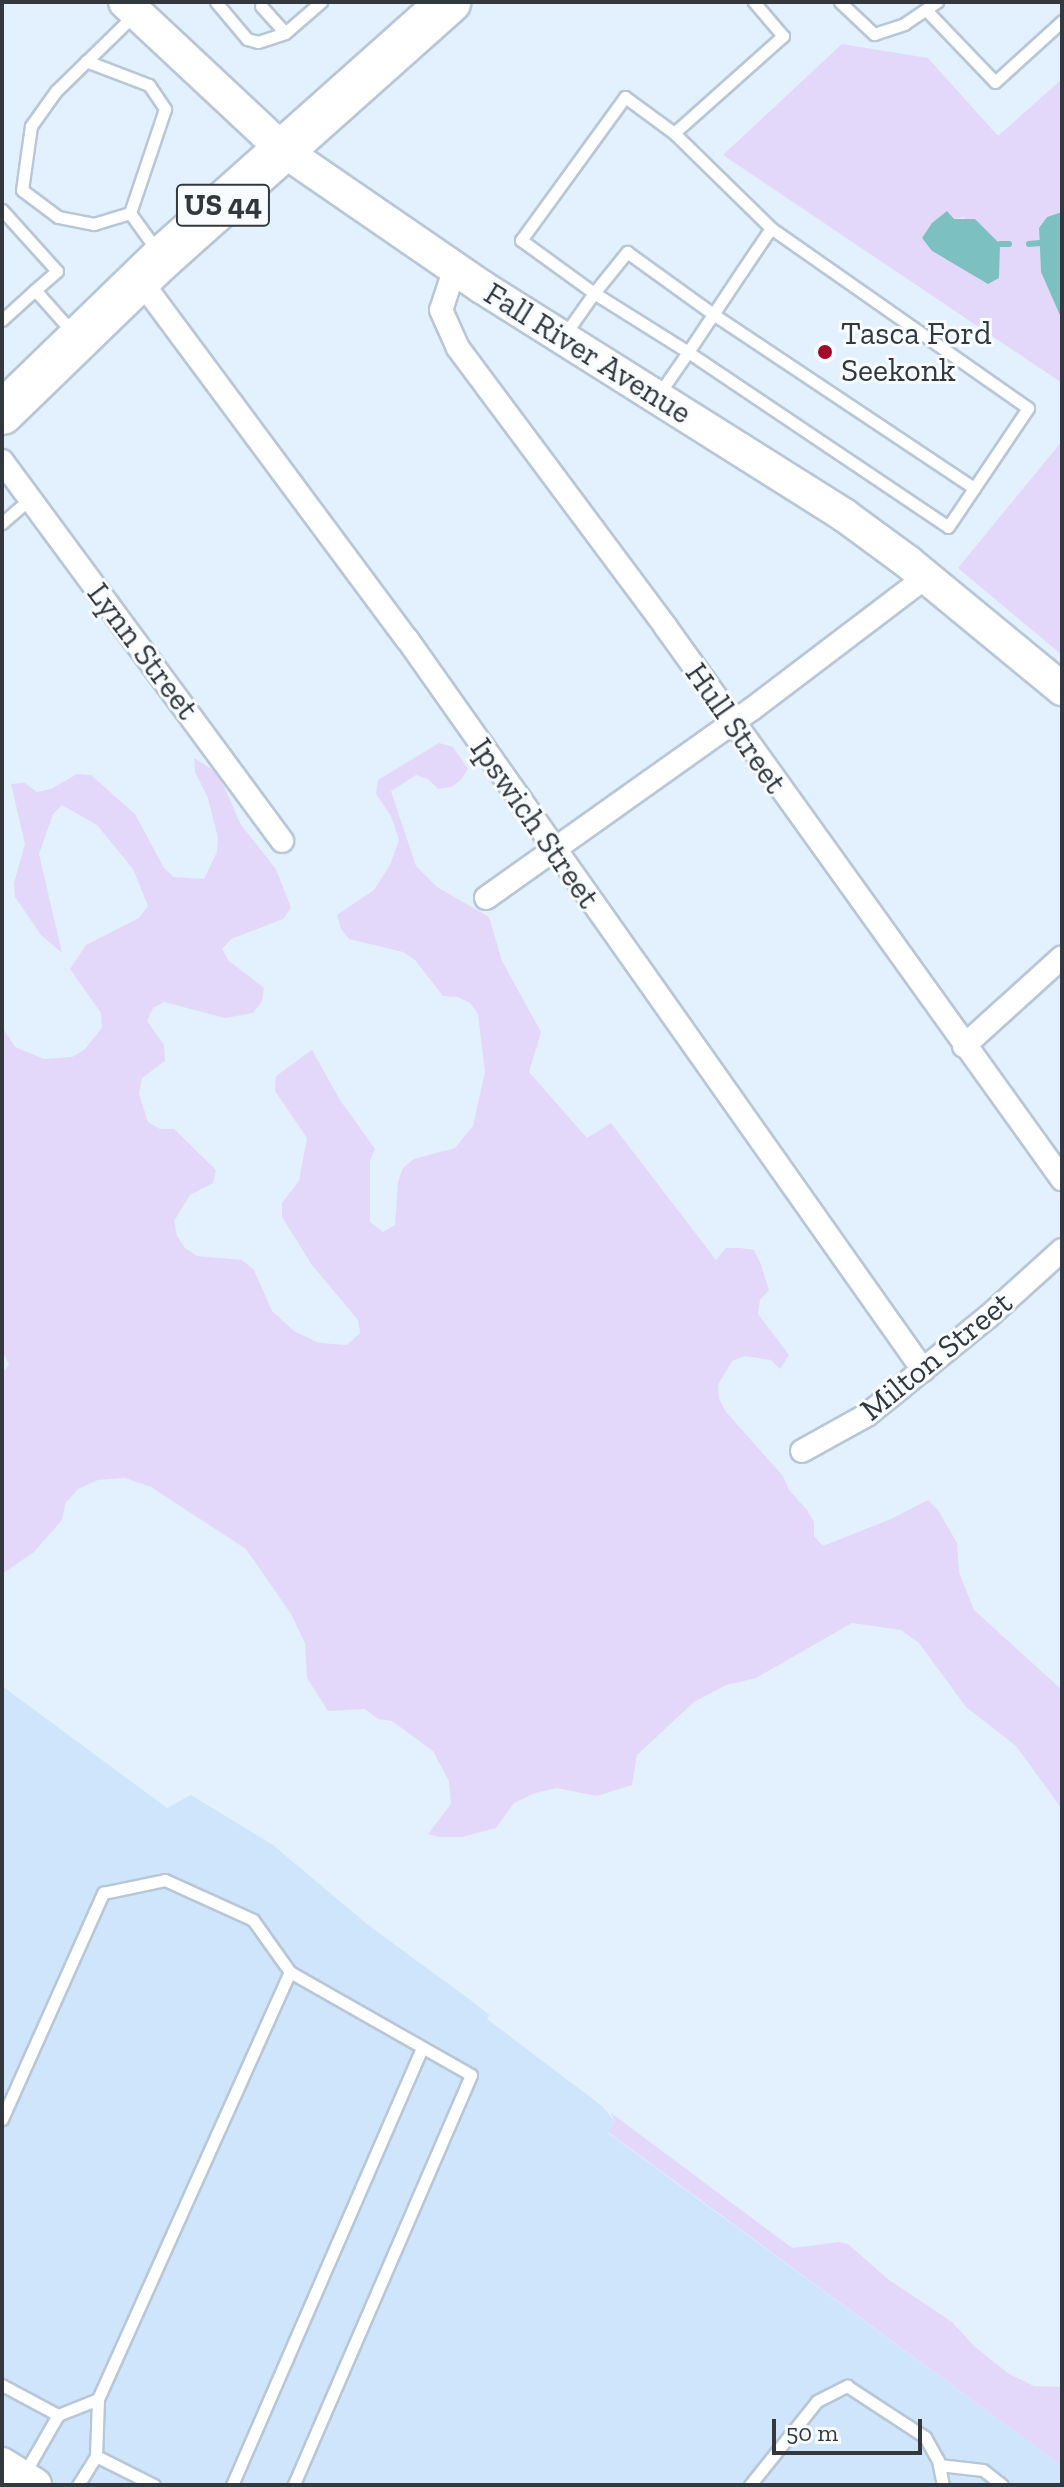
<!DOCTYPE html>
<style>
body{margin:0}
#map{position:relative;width:1064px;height:2487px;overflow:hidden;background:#e3f0fd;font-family:"Zilla Slab",serif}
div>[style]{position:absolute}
.built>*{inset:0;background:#cfe5fb}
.green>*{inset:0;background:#e4d8fa}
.water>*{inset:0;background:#7dc0c1}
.stream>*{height:6px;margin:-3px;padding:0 3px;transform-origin:3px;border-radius:3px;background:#7dc0c1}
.roads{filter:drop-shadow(2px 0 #b8c7d7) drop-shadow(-2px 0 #b8c7d7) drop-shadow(0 2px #b8c7d7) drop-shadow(0 -2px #b8c7d7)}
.lane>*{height:11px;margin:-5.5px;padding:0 5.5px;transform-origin:5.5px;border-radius:5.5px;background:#fff}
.street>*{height:22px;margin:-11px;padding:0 11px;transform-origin:11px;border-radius:11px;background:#fff}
.secondary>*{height:32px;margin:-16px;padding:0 16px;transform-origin:16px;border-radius:16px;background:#fff}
.highway>*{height:42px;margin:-21px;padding:0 21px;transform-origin:21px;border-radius:21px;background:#fff}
.dots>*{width:22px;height:22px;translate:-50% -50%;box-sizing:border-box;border:4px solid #f8fcff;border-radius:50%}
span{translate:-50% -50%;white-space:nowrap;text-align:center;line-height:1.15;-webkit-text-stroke:6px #f8fcff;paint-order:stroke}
.shield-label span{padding:2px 6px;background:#f8fcff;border:2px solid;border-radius:6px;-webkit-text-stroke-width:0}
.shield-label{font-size:30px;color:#32383e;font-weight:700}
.poi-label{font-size:32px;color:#32383e}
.left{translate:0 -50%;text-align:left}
.street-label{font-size:32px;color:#32383e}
.frame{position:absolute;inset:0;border:4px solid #32383e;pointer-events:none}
.scale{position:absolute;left:772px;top:2419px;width:150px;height:36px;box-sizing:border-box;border:4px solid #32383e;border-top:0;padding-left:10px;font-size:24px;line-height:28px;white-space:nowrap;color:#32383e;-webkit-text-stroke:6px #f8fcff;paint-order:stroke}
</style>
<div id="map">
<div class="built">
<div style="clip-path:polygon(2px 1686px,167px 1808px,191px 1795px,273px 1845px,368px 1925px,469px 1999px,489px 2015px,487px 2019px,602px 2106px,615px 2122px,608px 2133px,1062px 2466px,1062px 2485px,2px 2485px)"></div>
</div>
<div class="green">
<div style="clip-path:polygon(evenodd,842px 44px,928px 58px,998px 136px,1062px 79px,1062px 212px,1047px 217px,1039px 228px,1041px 272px,1062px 320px,1062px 383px,723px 155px,842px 44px,965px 217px,946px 260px,932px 251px,922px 238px,954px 219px,965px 217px)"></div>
<div style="clip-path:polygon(1062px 441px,1062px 655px,958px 568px)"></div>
<div style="clip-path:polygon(439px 743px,453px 747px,468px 769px,461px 780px,451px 787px,438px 789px,428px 779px,416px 775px,391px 791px,416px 866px,437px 887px,489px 917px,502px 961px,541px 1032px,529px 1072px,587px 1138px,611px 1123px,716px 1260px,726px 1248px,740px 1248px,754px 1250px,760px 1262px,769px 1290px,760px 1300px,758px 1314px,789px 1355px,780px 1369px,771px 1360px,745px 1356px,732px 1361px,718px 1385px,719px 1399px,726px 1412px,783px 1476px,789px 1490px,807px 1510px,814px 1522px,814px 1536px,823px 1546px,891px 1519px,928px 1500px,938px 1510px,957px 1543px,959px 1572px,974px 1610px,1062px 1690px,1062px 1809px,1016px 1746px,966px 1707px,919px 1643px,901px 1630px,852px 1623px,756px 1678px,726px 1685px,694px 1702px,637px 1755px,632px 1785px,597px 1796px,557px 1788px,535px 1793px,514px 1803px,496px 1828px,462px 1837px,439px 1837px,428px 1834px,451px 1804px,449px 1781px,433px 1751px,392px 1721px,378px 1719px,365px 1709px,328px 1711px,307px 1678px,305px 1643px,291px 1614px,246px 1549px,151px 1487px,125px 1478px,98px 1480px,78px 1489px,65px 1504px,62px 1520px,34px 1552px,2px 1574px,2px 1373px,9px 1365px,2px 1350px,2px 1027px,15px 1047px,44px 1059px,72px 1057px,84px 1050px,102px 1028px,101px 1013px,70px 969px,86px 945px,139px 918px,148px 906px,133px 869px,97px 825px,62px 805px,53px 814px,39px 854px,62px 953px,41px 935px,15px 897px,14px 883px,25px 844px,11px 784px,25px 783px,37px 792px,51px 789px,77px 774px,91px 775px,135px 814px,164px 868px,174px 877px,204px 879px,217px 852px,218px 838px,208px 798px,195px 772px,194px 758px,218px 773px,241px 825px,276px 869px,291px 908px,283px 919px,231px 939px,222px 949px,229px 961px,264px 988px,262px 1001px,253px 1013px,225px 1018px,164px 1002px,153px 1008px,147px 1021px,164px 1045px,165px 1061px,142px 1078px,139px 1094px,148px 1122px,160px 1129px,174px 1129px,216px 1170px,213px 1183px,190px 1195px,174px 1221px,177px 1236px,185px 1248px,197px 1256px,242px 1260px,254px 1270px,272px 1311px,294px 1331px,319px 1343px,347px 1345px,360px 1333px,358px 1320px,312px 1265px,282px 1217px,282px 1203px,299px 1181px,307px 1138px,275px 1091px,276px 1076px,312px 1050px,340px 1100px,375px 1149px,370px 1161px,370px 1222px,383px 1232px,395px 1225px,398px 1182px,403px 1168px,414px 1159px,455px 1148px,473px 1126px,485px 1072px,478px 1014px,470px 1003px,458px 997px,443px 996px,415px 960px,403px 952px,349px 939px,341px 929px,337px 915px,374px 890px,390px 865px,399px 840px,391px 816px,376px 794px,378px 780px)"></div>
<div style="clip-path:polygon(611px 2113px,792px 2248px,840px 2242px,849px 2245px,889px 2280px,952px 2322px,974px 2346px,1009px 2374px,1034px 2386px,1062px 2387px,1062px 2466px,608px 2132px,615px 2122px)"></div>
</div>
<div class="water">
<div style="clip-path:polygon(947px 211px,954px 219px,975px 219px,1000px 244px,999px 278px,988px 284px,932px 251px,922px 238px,932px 223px)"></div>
<div style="clip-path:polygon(1062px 212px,1062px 320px,1041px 272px,1039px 228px,1047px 217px)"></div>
</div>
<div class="stream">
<div style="left:1000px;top:244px;width:9px"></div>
<div style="left:1029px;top:244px;width:11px;rotate:-5deg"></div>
</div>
<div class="roads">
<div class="lane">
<div style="left:216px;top:2px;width:48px;rotate:50deg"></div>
<div style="left:247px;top:39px;width:11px;rotate:15deg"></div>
<div style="left:258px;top:42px;width:28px;rotate:-18deg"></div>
<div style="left:285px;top:33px;width:48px;rotate:-40.7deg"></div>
<div style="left:840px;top:2px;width:47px;rotate:43.3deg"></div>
<div style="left:874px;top:34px;width:32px;rotate:-18deg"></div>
<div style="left:904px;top:24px;width:40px;rotate:-34deg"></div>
<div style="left:261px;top:6px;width:36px;rotate:48deg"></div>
<div style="left:927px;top:11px;width:98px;rotate:46.2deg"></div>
<div style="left:995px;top:82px;width:91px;rotate:-42.3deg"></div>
<div style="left:86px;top:61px;width:67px;rotate:20.9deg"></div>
<div style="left:149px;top:85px;width:29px;rotate:56deg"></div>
<div style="left:165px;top:109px;width:110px;rotate:108.6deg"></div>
<div style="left:674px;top:133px;width:146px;rotate:-41.7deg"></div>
<div style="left:783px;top:36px;width:45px;rotate:-130.5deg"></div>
<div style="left:2px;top:210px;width:82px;rotate:48deg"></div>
<div style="left:57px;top:271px;width:29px;rotate:139deg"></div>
<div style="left:130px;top:213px;width:38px;rotate:163deg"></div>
<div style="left:94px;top:224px;width:37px;rotate:-169deg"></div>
<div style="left:58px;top:217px;width:45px;rotate:-143.1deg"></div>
<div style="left:22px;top:190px;width:65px;rotate:-82deg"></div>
<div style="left:31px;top:126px;width:43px;rotate:-54.5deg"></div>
<div style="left:56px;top:91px;width:109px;rotate:-44.3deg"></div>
<div style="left:130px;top:213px;width:48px;rotate:54.3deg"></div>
<div style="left:771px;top:228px;width:136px;rotate:-135.6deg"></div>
<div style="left:674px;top:133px;width:61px;rotate:-143.7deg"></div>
<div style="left:625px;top:97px;width:177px;rotate:126deg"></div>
<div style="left:521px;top:240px;width:90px;rotate:36deg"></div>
<div style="left:594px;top:293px;width:53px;rotate:-51.2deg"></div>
<div style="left:627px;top:252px;width:106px;rotate:35.8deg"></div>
<div style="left:713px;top:314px;width:314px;rotate:33.7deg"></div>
<div style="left:2px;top:320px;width:45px;rotate:-42.3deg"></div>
<div style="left:35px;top:290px;width:59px;rotate:48.4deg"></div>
<div style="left:563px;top:337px;width:54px;rotate:-54.8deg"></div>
<div style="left:594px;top:293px;width:111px;rotate:32.1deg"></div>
<div style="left:688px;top:352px;width:313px;rotate:33.9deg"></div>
<div style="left:948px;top:527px;width:143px;rotate:-56.1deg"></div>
<div style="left:1028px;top:408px;width:314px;rotate:-145deg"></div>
<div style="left:771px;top:228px;width:52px;rotate:124deg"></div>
<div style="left:742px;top:271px;width:97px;rotate:123.7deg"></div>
<div style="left:688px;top:352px;width:51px;rotate:124.6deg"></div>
<div style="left:2px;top:523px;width:37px;rotate:-41deg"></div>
<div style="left:2px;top:2119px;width:248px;rotate:-65.9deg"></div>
<div style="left:103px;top:1893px;width:63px;rotate:-11.8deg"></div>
<div style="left:165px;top:1880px;width:97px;rotate:24.4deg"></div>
<div style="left:253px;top:1920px;width:64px;rotate:54.6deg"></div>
<div style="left:2px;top:2385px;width:64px;rotate:28.2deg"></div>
<div style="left:58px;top:2415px;width:43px;rotate:-21.8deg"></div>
<div style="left:98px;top:2399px;width:57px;rotate:92deg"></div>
<div style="left:98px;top:2399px;width:468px;rotate:-65.8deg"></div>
<div style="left:290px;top:1972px;width:208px;rotate:29.6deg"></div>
<div style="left:471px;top:2075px;width:447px;rotate:113.4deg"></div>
<div style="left:939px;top:2465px;width:44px;rotate:6.5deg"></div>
<div style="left:983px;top:2470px;width:24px;rotate:38deg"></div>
<div style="left:24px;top:2474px;width:68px;rotate:-60deg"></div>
<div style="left:78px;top:2485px;width:34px;rotate:-58deg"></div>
<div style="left:96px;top:2456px;width:65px;rotate:26.6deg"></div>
<div style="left:232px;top:2485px;width:477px;rotate:-66.5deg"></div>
<div style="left:750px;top:2485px;width:107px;rotate:-51.4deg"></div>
<div style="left:817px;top:2401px;width:34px;rotate:-27deg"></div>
<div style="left:847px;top:2386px;width:93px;rotate:33.2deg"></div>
<div style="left:925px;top:2437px;width:26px;rotate:61deg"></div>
<div style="left:938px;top:2460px;width:25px;rotate:79deg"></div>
</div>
<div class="street">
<div style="left:455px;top:268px;width:44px;rotate:108.4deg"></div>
<div style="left:441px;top:310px;width:42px;rotate:65.9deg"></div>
<div style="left:458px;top:348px;width:347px;rotate:53.3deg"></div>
<div style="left:665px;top:626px;width:681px;rotate:54.33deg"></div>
<div style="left:140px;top:280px;width:447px;rotate:53.4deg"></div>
<div style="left:407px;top:639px;width:895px;rotate:54.78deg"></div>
<div style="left:2px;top:461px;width:472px;rotate:53.6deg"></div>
<div style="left:486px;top:898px;width:326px;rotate:-35.4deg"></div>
<div style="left:752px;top:709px;width:218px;rotate:-37.2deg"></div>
<div style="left:964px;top:1046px;width:132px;rotate:-42.2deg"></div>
<div style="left:802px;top:1451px;width:74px;rotate:-29deg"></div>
<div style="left:867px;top:1415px;width:157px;rotate:-39.1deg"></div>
<div style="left:989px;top:1316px;width:98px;rotate:-42.1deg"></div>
</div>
<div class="secondary">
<div style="left:125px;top:2px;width:218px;rotate:43.1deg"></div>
<div style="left:284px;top:151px;width:240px;rotate:34.5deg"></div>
<div style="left:482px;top:287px;width:428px;rotate:32.2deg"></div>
<div style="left:844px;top:515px;width:79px;rotate:36.3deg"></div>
<div style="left:908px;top:562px;width:200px;rotate:39.5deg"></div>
<div style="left:2px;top:2464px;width:39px;rotate:32deg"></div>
</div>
<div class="highway">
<div style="left:2px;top:413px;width:223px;rotate:-44.1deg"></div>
<div style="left:162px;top:258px;width:385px;rotate:-41.7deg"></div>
</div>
</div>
<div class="dots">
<div style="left:825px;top:352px;background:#a50929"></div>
</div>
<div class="shield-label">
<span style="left:223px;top:205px">US 44</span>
</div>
<div class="poi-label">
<span class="left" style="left:841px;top:352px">Tasca Ford<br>Seekonk</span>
</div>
<div class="street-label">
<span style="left:588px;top:353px;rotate:32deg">Fall River Avenue</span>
<span style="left:143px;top:651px;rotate:53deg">Lynn Street</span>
<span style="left:736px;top:728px;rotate:55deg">Hull Street</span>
<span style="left:535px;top:823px;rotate:55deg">Ipswich Street</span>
<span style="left:936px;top:1356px;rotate:-39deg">Milton Street</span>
</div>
<div class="frame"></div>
<div class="scale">50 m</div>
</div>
